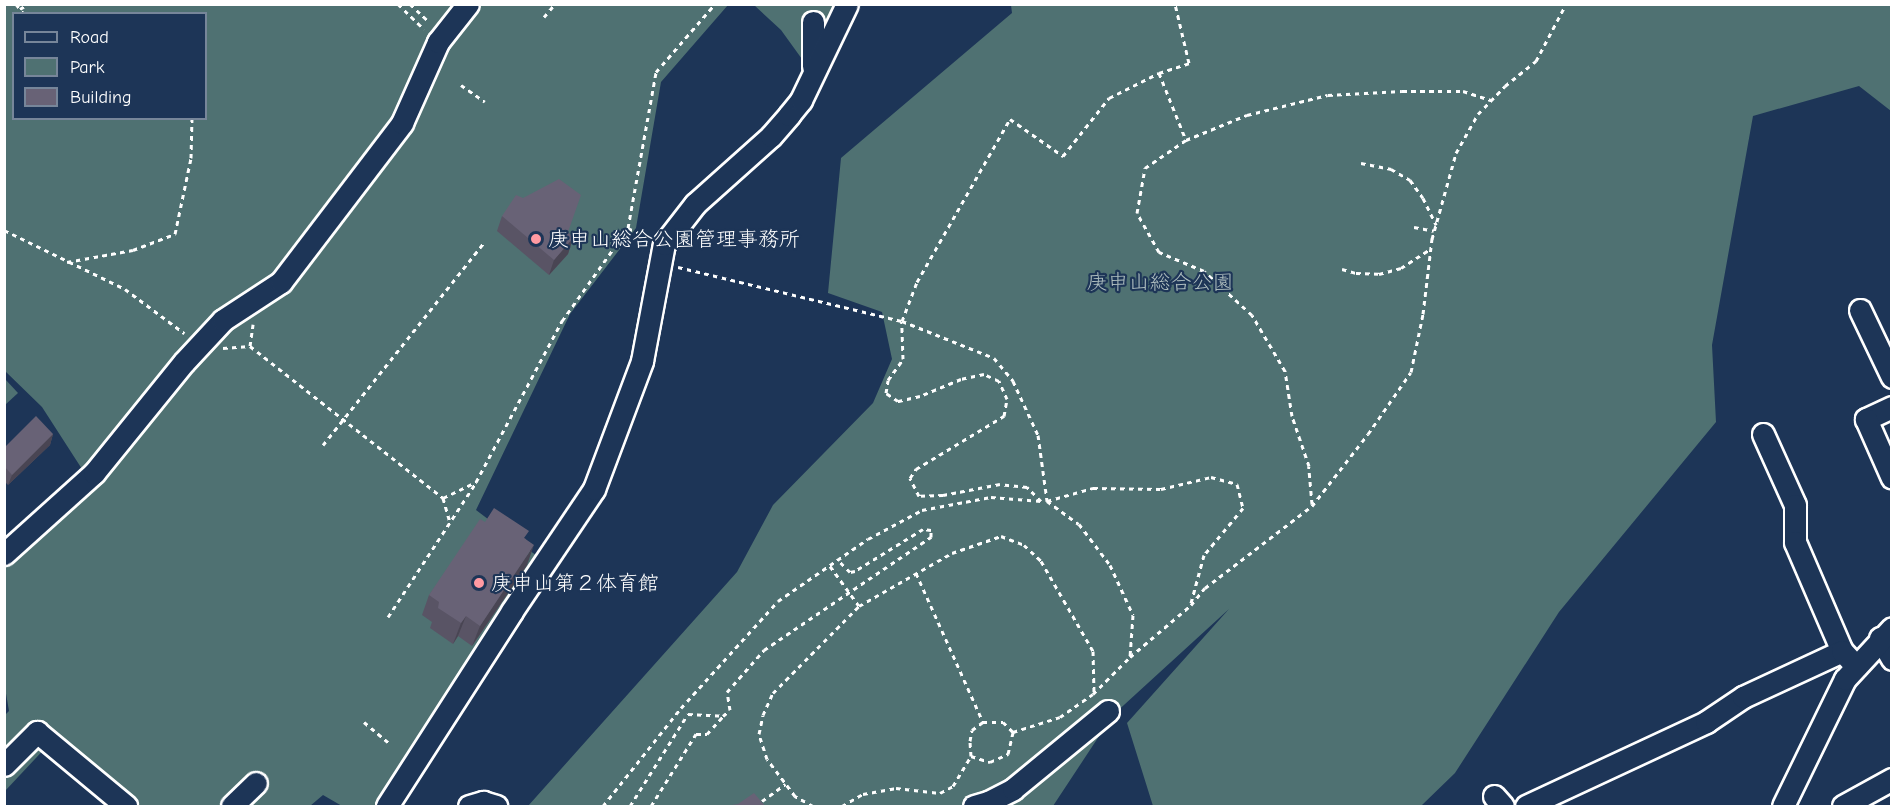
<!DOCTYPE html>
<meta charset="utf-8">
<style>
body{margin:0}
#map{position:relative;width:1896px;height:811px;overflow:hidden;background:#1d3557;font-family:"Comic Neue","Klee One",sans-serif}
div>[style]{position:absolute}
.green>*{inset:0;background:#4f7172}
.path>*{height:3px;margin-top:-1.5px;transform-origin:0;background:repeating-linear-gradient(90deg,#fff 0 4.5px,transparent 0 9px)}
.roads{filter:drop-shadow(2px 0 #fff) drop-shadow(-2px 0 #fff) drop-shadow(0 2px #fff) drop-shadow(0 -2px #fff)}
.minor>*{height:21px;margin:-10.5px;padding:0 10.5px;transform-origin:10.5px;border-radius:10.5px;background:#1d3557}
.wall>*{inset:0;background:#595465}
.shaded-wall>*{inset:0;background:#494553}
.building>*{inset:0;background:#686276}
.dots>*{width:16px;height:16px;translate:-50% -50%;box-sizing:border-box;border:3px solid #1d3557;border-radius:50%}
span{translate:-50% -50%;white-space:nowrap;text-align:center;line-height:1.15;-webkit-text-stroke:4.5px #1d3557;paint-order:stroke}
.poi-label{font-size:21px;color:#fff}
.left{translate:0 -50%;text-align:left}
.park-label{font-size:21px;color:#b0bfc0}
.frame{position:absolute;inset:0;border:6px solid #fff;pointer-events:none}
.legend{position:absolute;left:12px;top:12px;width:195px;height:108px;box-sizing:border-box;background:#1d3557;border:2px solid #77869a;margin:0;padding:8px 10px;list-style:none;font-size:18px;color:#fff}
.legend li{display:flex;align-items:center;gap:12px;height:30px}
.legend b{width:30px;border:2px solid #77869a}
</style>
<div id="map">
<div class="green">
<div style="clip-path:polygon(evenodd,5px 5px,728px 5px,661px 82px,636px 228px,570px 314px,476px 510px,537px 556px,380px 806px,342px 806px,323px 795px,310px 806px,111px 806px,50px 743px,5px 791px,5px 715px,9px 711px,4px 682px,5px 563px,91px 483px,42px 407px,5px 371px,5px 5px,14px 14px,206px 14px,206px 118px,14px 118px,14px 14px)"></div>
<div style="clip-path:polygon(754px 5px,839px 5px,807px 66px,781px 30px)"></div>
<div style="clip-path:polygon(1011px 5px,1891px 5px,1891px 111px,1859px 86px,1753px 116px,1712px 345px,1716px 422px,1559px 612px,1455px 773px,1421px 806px,1153px 806px,1127px 723px,1229px 609px,1113px 715px,1053px 806px,528px 806px,737px 572px,773px 505px,873px 403px,892px 359px,882px 312px,828px 293px,841px 158px,1012px 13px)"></div>
<div style="clip-path:polygon(5px 379px,18px 393px,5px 405px)"></div>
</div>
<div class="path">
<div style="left:16px;top:4px;width:13px;rotate:51deg"></div>
<div style="left:398px;top:4px;width:36px;rotate:44deg"></div>
<div style="left:410px;top:4px;width:26px;rotate:43deg"></div>
<div style="left:1368px;top:4px;width:11px"></div>
<div style="left:20px;top:9px;width:9px;rotate:-32deg"></div>
<div style="left:544px;top:17px;width:17px;rotate:-50deg"></div>
<div style="left:1159px;top:73px;width:72px;rotate:68.1deg"></div>
<div style="left:461px;top:85px;width:29px;rotate:35deg"></div>
<div style="left:1361px;top:163px;width:31px;rotate:11deg"></div>
<div style="left:1391px;top:169px;width:22px;rotate:30deg"></div>
<div style="left:1410px;top:180px;width:22px;rotate:54deg"></div>
<div style="left:1423px;top:198px;width:30px;rotate:64deg"></div>
<div style="left:1414px;top:227px;width:20px;rotate:11deg"></div>
<div style="left:628px;top:228px;width:158px;rotate:-79.8deg"></div>
<div style="left:656px;top:72px;width:90px;rotate:-49.1deg"></div>
<div style="left:4px;top:230px;width:135px;rotate:26deg"></div>
<div style="left:125px;top:289px;width:74px;rotate:36.7deg"></div>
<div style="left:67px;top:262px;width:67px;rotate:-10.3deg"></div>
<div style="left:133px;top:250px;width:45px;rotate:-20.9deg"></div>
<div style="left:175px;top:234px;width:78px;rotate:-78.1deg"></div>
<div style="left:191px;top:158px;width:40px;rotate:-88.6deg"></div>
<div style="left:678px;top:267px;width:230px;rotate:13.6deg"></div>
<div style="left:902px;top:321px;width:99px;rotate:21.9deg"></div>
<div style="left:994px;top:358px;width:30px;rotate:50deg"></div>
<div style="left:1013px;top:381px;width:60px;rotate:65.2deg"></div>
<div style="left:1038px;top:435px;width:67px;rotate:82.2deg"></div>
<div style="left:1047px;top:501px;width:48px;rotate:-15.8deg"></div>
<div style="left:1093px;top:488px;width:68px;rotate:0.8deg"></div>
<div style="left:1161px;top:489px;width:51px;rotate:-13.5deg"></div>
<div style="left:1211px;top:477px;width:27px;rotate:15deg"></div>
<div style="left:1237px;top:484px;width:25px;rotate:76deg"></div>
<div style="left:1243px;top:508px;width:61px;rotate:129.7deg"></div>
<div style="left:1204px;top:555px;width:50px;rotate:105.2deg"></div>
<div style="left:1342px;top:269px;width:15px;rotate:16deg"></div>
<div style="left:1356px;top:273px;width:23px;rotate:2deg"></div>
<div style="left:1379px;top:274px;width:23px;rotate:-15deg"></div>
<div style="left:1401px;top:268px;width:35px;rotate:-33deg"></div>
<div style="left:250px;top:346px;width:22px;rotate:-82deg"></div>
<div style="left:223px;top:348px;width:27px;rotate:-4deg"></div>
<div style="left:250px;top:346px;width:246px;rotate:38.2deg"></div>
<div style="left:443px;top:498px;width:37px;rotate:-26deg"></div>
<div style="left:476px;top:482px;width:183px;rotate:-61.9deg"></div>
<div style="left:562px;top:321px;width:114px;rotate:-54.6deg"></div>
<div style="left:628px;top:228px;width:21px;rotate:25deg"></div>
<div style="left:323px;top:445px;width:260px;rotate:-51.5deg"></div>
<div style="left:443px;top:498px;width:25px;rotate:74deg"></div>
<div style="left:1041px;top:501px;width:20px;rotate:-135deg"></div>
<div style="left:1027px;top:487px;width:27px;rotate:-174deg"></div>
<div style="left:1000px;top:484px;width:58px;rotate:169.1deg"></div>
<div style="left:943px;top:495px;width:24px;rotate:178deg"></div>
<div style="left:919px;top:496px;width:20px;rotate:-117deg"></div>
<div style="left:910px;top:478px;width:11px;rotate:-56deg"></div>
<div style="left:916px;top:469px;width:103px;rotate:-31.1deg"></div>
<div style="left:1004px;top:416px;width:17px;rotate:-80deg"></div>
<div style="left:1007px;top:399px;width:20px;rotate:-114deg"></div>
<div style="left:999px;top:381px;width:17px;rotate:-155deg"></div>
<div style="left:984px;top:374px;width:24px;rotate:168deg"></div>
<div style="left:961px;top:379px;width:44px;rotate:157.5deg"></div>
<div style="left:920px;top:396px;width:23px;rotate:167deg"></div>
<div style="left:898px;top:401px;width:14px;rotate:-146deg"></div>
<div style="left:886px;top:393px;width:13px;rotate:-81deg"></div>
<div style="left:888px;top:380px;width:26px;rotate:-54deg"></div>
<div style="left:903px;top:359px;width:38px;rotate:-92deg"></div>
<div style="left:902px;top:321px;width:42px;rotate:-69deg"></div>
<div style="left:917px;top:282px;width:188px;rotate:-60.3deg"></div>
<div style="left:1010px;top:119px;width:65px;rotate:34.9deg"></div>
<div style="left:1063px;top:156px;width:74px;rotate:-51.6deg"></div>
<div style="left:1109px;top:98px;width:56px;rotate:-26.6deg"></div>
<div style="left:1159px;top:73px;width:32px;rotate:-18deg"></div>
<div style="left:1189px;top:63px;width:61px;rotate:-103.3deg"></div>
<div style="left:1047px;top:501px;width:39px;rotate:36deg"></div>
<div style="left:1079px;top:524px;width:51px;rotate:52.9deg"></div>
<div style="left:1110px;top:565px;width:55px;rotate:65.3deg"></div>
<div style="left:1133px;top:615px;width:42px;rotate:94.1deg"></div>
<div style="left:1312px;top:504px;width:38px;rotate:-95deg"></div>
<div style="left:1309px;top:466px;width:53px;rotate:-108.8deg"></div>
<div style="left:1292px;top:416px;width:46px;rotate:-98.8deg"></div>
<div style="left:1285px;top:371px;width:65px;rotate:-120.5deg"></div>
<div style="left:1252px;top:315px;width:65px;rotate:-137.5deg"></div>
<div style="left:1204px;top:271px;width:49px;rotate:-157.1deg"></div>
<div style="left:1159px;top:252px;width:45px;rotate:-119.4deg"></div>
<div style="left:1137px;top:213px;width:46px;rotate:-79.9deg"></div>
<div style="left:1145px;top:168px;width:50px;rotate:-34.3deg"></div>
<div style="left:1186px;top:140px;width:66px;rotate:-22.3deg"></div>
<div style="left:1247px;top:115px;width:83px;rotate:-13.9deg"></div>
<div style="left:1328px;top:95px;width:74px;rotate:-3.1deg"></div>
<div style="left:1402px;top:91px;width:61px"></div>
<div style="left:1463px;top:91px;width:29px;rotate:18deg"></div>
<div style="left:830px;top:566px;width:49px;rotate:54.1deg"></div>
<div style="left:916px;top:573px;width:163px;rotate:65.8deg"></div>
<div style="left:388px;top:617px;width:159px;rotate:-56.8deg"></div>
<div style="left:364px;top:722px;width:34px;rotate:40deg"></div>
<div style="left:971px;top:756px;width:15px;rotate:-94deg"></div>
<div style="left:970px;top:741px;width:11px;rotate:-80deg"></div>
<div style="left:972px;top:730px;width:14px;rotate:-36deg"></div>
<div style="left:983px;top:722px;width:20px"></div>
<div style="left:1003px;top:722px;width:14px;rotate:45deg"></div>
<div style="left:762px;top:801px;width:29px;rotate:-36deg"></div>
<div style="left:603px;top:806px;width:125px;rotate:-51.5deg"></div>
<div style="left:681px;top:708px;width:144px;rotate:-47.8deg"></div>
<div style="left:778px;top:601px;width:109px;rotate:-34.6deg"></div>
<div style="left:868px;top:539px;width:61px;rotate:-28.2deg"></div>
<div style="left:922px;top:510px;width:70px;rotate:-10.7deg"></div>
<div style="left:991px;top:497px;width:50px;rotate:4.6deg"></div>
<div style="left:630px;top:806px;width:109px;rotate:-57.8deg"></div>
<div style="left:688px;top:714px;width:35px;rotate:3deg"></div>
<div style="left:723px;top:716px;width:9px;rotate:-41deg"></div>
<div style="left:730px;top:710px;width:18px;rotate:-99deg"></div>
<div style="left:727px;top:692px;width:56px;rotate:-48.6deg"></div>
<div style="left:764px;top:650px;width:202px;rotate:-34.1deg"></div>
<div style="left:931px;top:537px;width:7px;rotate:-90deg"></div>
<div style="left:931px;top:530px;width:8px;rotate:-173deg"></div>
<div style="left:923px;top:529px;width:80px;rotate:148.3deg"></div>
<div style="left:855px;top:571px;width:5px;rotate:169deg"></div>
<div style="left:850px;top:572px;width:17px;rotate:-135deg"></div>
<div style="left:651px;top:806px;width:85px;rotate:-58deg"></div>
<div style="left:696px;top:734px;width:11px"></div>
<div style="left:707px;top:734px;width:24px;rotate:-48deg"></div>
<div style="left:813px;top:806px;width:21px;rotate:-151deg"></div>
<div style="left:795px;top:796px;width:46px;rotate:-127.1deg"></div>
<div style="left:767px;top:759px;width:26px;rotate:-108deg"></div>
<div style="left:759px;top:734px;width:19px;rotate:-78deg"></div>
<div style="left:763px;top:715px;width:24px;rotate:-66deg"></div>
<div style="left:773px;top:693px;width:122px;rotate:-45.3deg"></div>
<div style="left:859px;top:606px;width:107px;rotate:-29.7deg"></div>
<div style="left:952px;top:553px;width:52px;rotate:-19.1deg"></div>
<div style="left:1001px;top:536px;width:25px;rotate:21deg"></div>
<div style="left:1024px;top:545px;width:23px;rotate:43deg"></div>
<div style="left:1041px;top:561px;width:104px;rotate:60deg"></div>
<div style="left:1093px;top:651px;width:42px;rotate:88.6deg"></div>
<div style="left:842px;top:806px;width:24px;rotate:-30deg"></div>
<div style="left:863px;top:794px;width:34px;rotate:-10deg"></div>
<div style="left:896px;top:788px;width:44px;rotate:6.5deg"></div>
<div style="left:940px;top:793px;width:15px;rotate:-28deg"></div>
<div style="left:953px;top:786px;width:35px;rotate:-59deg"></div>
<div style="left:971px;top:756px;width:20px;rotate:18deg"></div>
<div style="left:990px;top:762px;width:20px;rotate:-24deg"></div>
<div style="left:1008px;top:754px;width:23px;rotate:-77deg"></div>
<div style="left:1013px;top:732px;width:49px;rotate:-17.7deg"></div>
<div style="left:1060px;top:717px;width:40px;rotate:-34.9deg"></div>
<div style="left:1093px;top:694px;width:52px;rotate:-45deg"></div>
<div style="left:1130px;top:657px;width:80px;rotate:-40.4deg"></div>
<div style="left:1191px;top:605px;width:22px;rotate:-51deg"></div>
<div style="left:1205px;top:588px;width:135px;rotate:-37.5deg"></div>
<div style="left:1312px;top:506px;width:91px;rotate:-52.1deg"></div>
<div style="left:1368px;top:434px;width:75px;rotate:-55.3deg"></div>
<div style="left:1411px;top:372px;width:59px;rotate:-78.3deg"></div>
<div style="left:1423px;top:314px;width:76px;rotate:-83.2deg"></div>
<div style="left:1432px;top:239px;width:89px;rotate:-74.4deg"></div>
<div style="left:1456px;top:153px;width:45px;rotate:-60.6deg"></div>
<div style="left:1478px;top:114px;width:39px;rotate:-46deg"></div>
<div style="left:1505px;top:86px;width:40px;rotate:-39deg"></div>
<div style="left:1536px;top:61px;width:64px;rotate:-62.2deg"></div>
</div>
<div class="roads">
<div class="minor">
<div style="left:813px;top:66px;width:44px;rotate:-90deg"></div>
<div style="left:1860px;top:310px;width:74px;rotate:64.5deg"></div>
<div style="left:1892px;top:407px;width:29px;rotate:155deg"></div>
<div style="left:1866px;top:419px;width:64px;rotate:66.2deg"></div>
<div style="left:1763px;top:434px;width:78px;rotate:65.7deg"></div>
<div style="left:1795px;top:505px;width:37px;rotate:90deg"></div>
<div style="left:1795px;top:542px;width:119px;rotate:66.7deg"></div>
<div style="left:4px;top:554px;width:121px;rotate:-42deg"></div>
<div style="left:94px;top:473px;width:143px;rotate:-51deg"></div>
<div style="left:184px;top:362px;width:57px;rotate:-47.1deg"></div>
<div style="left:223px;top:320px;width:69px;rotate:-33.2deg"></div>
<div style="left:281px;top:282px;width:200px;rotate:-52.7deg"></div>
<div style="left:402px;top:123px;width:89px;rotate:-66deg"></div>
<div style="left:438px;top:42px;width:48px;rotate:-51.7deg"></div>
<div style="left:1880px;top:638px;width:24px;rotate:60deg"></div>
<div style="left:4px;top:765px;width:47px;rotate:-45deg"></div>
<div style="left:37px;top:732px;width:116px;rotate:39.7deg"></div>
<div style="left:1494px;top:796px;width:13px;rotate:48deg"></div>
<div style="left:232px;top:806px;width:33px;rotate:-44deg"></div>
<div style="left:387px;top:806px;width:232px;rotate:-57.3deg"></div>
<div style="left:512px;top:611px;width:147px;rotate:-56.1deg"></div>
<div style="left:594px;top:489px;width:137px;rotate:-69.4deg"></div>
<div style="left:642px;top:361px;width:119px;rotate:-79.4deg"></div>
<div style="left:664px;top:244px;width:51px;rotate:-52.2deg"></div>
<div style="left:695px;top:204px;width:102px;rotate:-41.8deg"></div>
<div style="left:771px;top:136px;width:28px;rotate:-49deg"></div>
<div style="left:789px;top:115px;width:19px;rotate:-51deg"></div>
<div style="left:801px;top:100px;width:106px;rotate:-64.4deg"></div>
<div style="left:469px;top:806px;width:15px;rotate:-16deg"></div>
<div style="left:483px;top:802px;width:14px;rotate:17deg"></div>
<div style="left:974px;top:806px;width:15px;rotate:-16deg"></div>
<div style="left:988px;top:802px;width:28px;rotate:-27deg"></div>
<div style="left:1013px;top:789px;width:123px;rotate:-39.4deg"></div>
<div style="left:1526px;top:806px;width:199px;rotate:-25deg"></div>
<div style="left:1706px;top:722px;width:45px;rotate:-34deg"></div>
<div style="left:1743px;top:697px;width:109px;rotate:-24.9deg"></div>
<div style="left:1842px;top:651px;width:21px;rotate:47deg"></div>
<div style="left:1783px;top:806px;width:141px;rotate:-64deg"></div>
<div style="left:1845px;top:679px;width:69px;rotate:-47.3deg"></div>
<div style="left:1843px;top:806px;width:56px;rotate:-28.9deg"></div>
</div>
</div>
<div class="wall">
<div style="clip-path:polygon(502px 216px,568px 232px,573px 238px,568px 254px,549px 275px,497px 231px)"></div>
<div style="clip-path:polygon(53px 434px,50px 445px,8px 485px,4px 481px,4px 448px)"></div>
<div style="clip-path:polygon(485px 522px,526px 539px,527px 565px,472px 646px,458px 636px,453px 644px,430px 628px,432px 622px,422px 615px,429px 595px)"></div>
</div>
<div class="shaded-wall">
<div style="clip-path:polygon(573px 238px,568px 254px,549px 275px,554px 260px)"></div>
<div style="clip-path:polygon(53px 434px,50px 445px,8px 485px,12px 475px)"></div>
<div style="clip-path:polygon(534px 545px,527px 565px,472px 646px,480px 626px)"></div>
<div style="clip-path:polygon(466px 616px,458px 636px,453px 644px,461px 623px)"></div>
</div>
<div class="building">
<div style="clip-path:polygon(559px 179px,581px 195px,568px 232px,573px 238px,554px 260px,502px 216px,516px 195px,523px 198px)"></div>
<div style="clip-path:polygon(36px 416px,53px 434px,12px 475px,4px 466px,4px 448px)"></div>
<div style="clip-path:polygon(494px 508px,529px 531px,524px 538px,534px 545px,480px 626px,466px 616px,461px 623px,438px 608px,439px 602px,429px 595px,480px 519px,485px 522px)"></div>
<div style="clip-path:polygon(754px 793px,766px 807px,720px 807px,738px 804px)"></div>
</div>
<div class="dots">
<div style="left:536px;top:239px;background:#ff9aa2"></div>
<div style="left:479px;top:583px;background:#ff9aa2"></div>
</div>
<div class="poi-label">
<span class="left" style="left:548px;top:239px">庚申山総合公園管理事務所</span>
<span class="left" style="left:491px;top:583px">庚申山第２体育館</span>
</div>
<div class="park-label">
<span style="left:1160px;top:282px">庚申山総合公園</span>
</div>
<div class="frame"></div>
<ul class="legend">
<li><b style="height:8px;background:#1d3557"></b>Road</li>
<li><b style="height:16px;background:#4f7172"></b>Park</li>
<li><b style="height:16px;background:#686276"></b>Building</li>
</ul>
</div>
